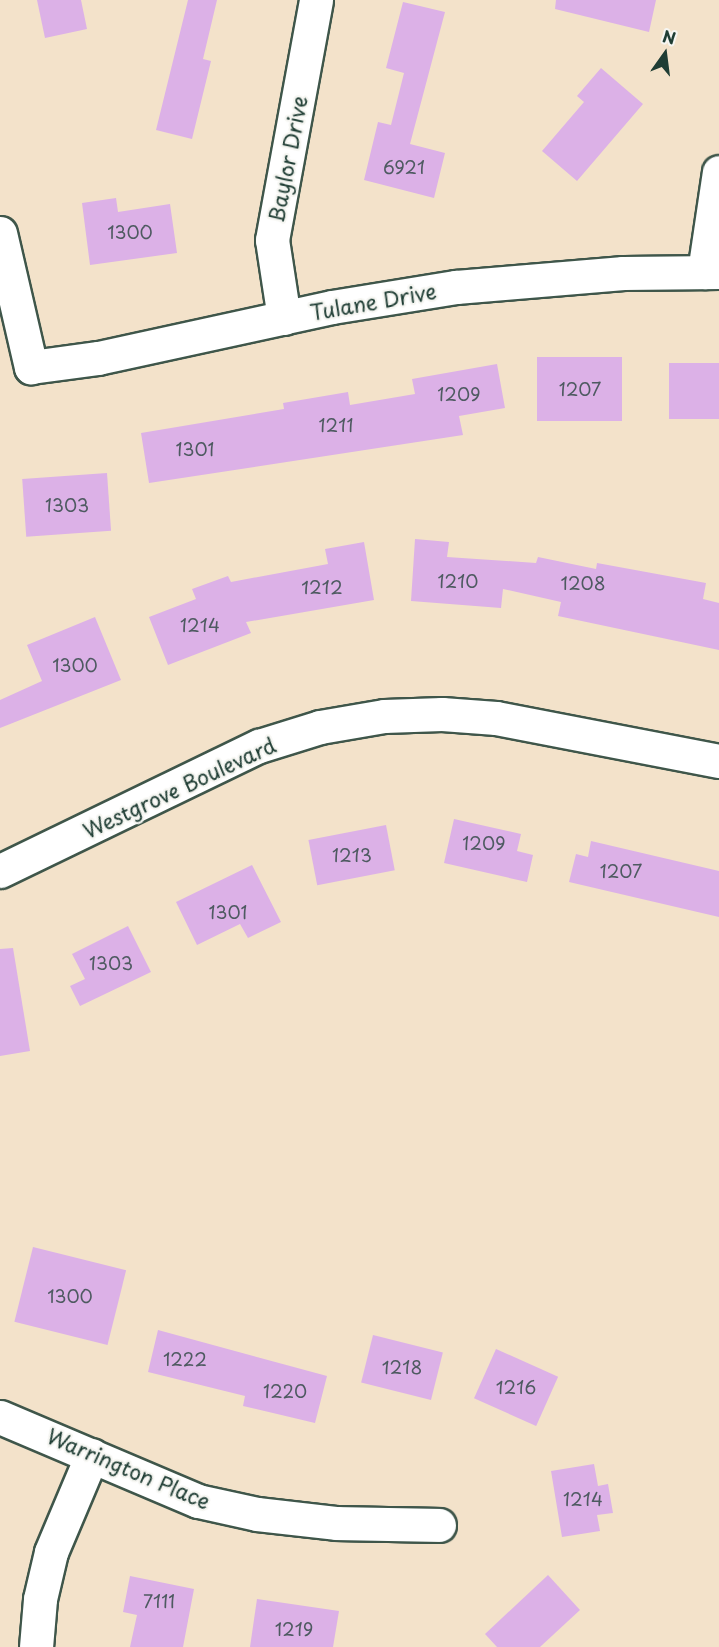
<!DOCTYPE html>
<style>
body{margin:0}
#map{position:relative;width:719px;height:1647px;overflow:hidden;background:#f3e2ca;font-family:"Playpen Sans",sans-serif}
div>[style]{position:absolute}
.building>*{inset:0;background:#dcb1e7;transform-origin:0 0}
.roads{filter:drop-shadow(2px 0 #3f564a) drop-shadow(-2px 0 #3f564a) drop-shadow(0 2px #3f564a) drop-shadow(0 -2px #3f564a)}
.minor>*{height:33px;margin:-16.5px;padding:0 16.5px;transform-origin:16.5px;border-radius:16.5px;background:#fff}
span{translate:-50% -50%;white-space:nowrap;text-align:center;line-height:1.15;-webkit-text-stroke:4.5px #f6f6f2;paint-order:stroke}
.number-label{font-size:18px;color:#4e5a61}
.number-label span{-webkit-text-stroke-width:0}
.street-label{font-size:21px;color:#1f3d34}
.north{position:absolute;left:635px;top:24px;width:60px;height:60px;-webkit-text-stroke:4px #f6f6f2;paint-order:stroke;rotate:14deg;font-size:16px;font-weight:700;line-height:24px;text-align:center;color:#1f3d34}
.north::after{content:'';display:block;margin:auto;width:21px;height:27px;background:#1f3d34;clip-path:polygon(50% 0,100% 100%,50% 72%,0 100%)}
</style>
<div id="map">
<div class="building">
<div style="clip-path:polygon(37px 0,81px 0,87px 29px,45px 38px)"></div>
<div style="clip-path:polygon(188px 0,217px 0,203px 59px,211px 61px,192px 139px,156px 130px)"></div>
<div style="clip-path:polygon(556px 0,656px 0,649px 32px,555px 9px)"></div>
<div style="clip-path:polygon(403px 2px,445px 12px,410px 144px,445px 153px,434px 198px,364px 180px,378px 122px,391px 125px,404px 73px,386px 68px)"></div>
<div style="clip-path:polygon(601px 68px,643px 104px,577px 181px,542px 151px,584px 102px,577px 96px)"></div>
<div style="clip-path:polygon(116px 198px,118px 212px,170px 204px,177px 253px,90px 265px,82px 203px)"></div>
<div style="left:537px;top:357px;width:85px;height:64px"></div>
<div style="left:669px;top:363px;width:50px;height:56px"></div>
<div style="clip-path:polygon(497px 364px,505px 408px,459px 416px,463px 435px,149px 483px,141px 433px,284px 409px,283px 403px,348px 392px,350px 405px,415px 394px,412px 379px)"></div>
<div style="left:107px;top:473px;width:58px;height:85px;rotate:86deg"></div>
<div style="clip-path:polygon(415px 539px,449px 542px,447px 557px,536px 563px,538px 557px,596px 569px,597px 563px,706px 583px,703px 599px,719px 603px,719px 650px,558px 616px,561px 602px,503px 589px,501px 608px,411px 601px)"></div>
<div style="clip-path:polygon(364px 542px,374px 600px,246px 622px,251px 633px,168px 665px,149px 617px,196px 599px,192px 589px,228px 576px,231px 582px,328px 564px,325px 549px)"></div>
<div style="clip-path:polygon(95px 617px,121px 680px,0 728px,0 700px,42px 681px,27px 645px)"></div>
<div style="clip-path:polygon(454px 819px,521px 834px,517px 851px,533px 855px,527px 882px,444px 863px)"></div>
<div style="left:386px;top:825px;width:46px;height:79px;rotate:79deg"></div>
<div style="clip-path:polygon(591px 841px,719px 871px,719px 917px,569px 882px,576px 854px,588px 857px)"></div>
<div style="clip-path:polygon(252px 865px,281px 922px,248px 938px,240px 924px,197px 945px,176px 902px)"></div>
<div style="clip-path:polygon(128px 926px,151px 972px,80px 1006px,70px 986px,85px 979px,72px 954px)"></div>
<div style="clip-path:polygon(13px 948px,30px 1051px,0 1056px,0 949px)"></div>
<div style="left:33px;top:1247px;width:96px;height:77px;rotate:14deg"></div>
<div style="clip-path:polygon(158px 1330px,327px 1376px,315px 1423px,243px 1406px,245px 1396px,148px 1372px)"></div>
<div style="left:373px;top:1335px;width:72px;height:49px;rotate:14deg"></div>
<div style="left:496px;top:1349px;width:68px;height:54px;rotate:24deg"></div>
<div style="clip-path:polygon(594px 1464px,598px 1486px,608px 1484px,613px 1513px,597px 1515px,600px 1531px,562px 1537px,551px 1471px)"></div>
<div style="clip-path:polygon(548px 1575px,580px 1610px,540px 1647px,497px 1647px,485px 1634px)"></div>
<div style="clip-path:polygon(130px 1576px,194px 1589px,183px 1647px,130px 1647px,137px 1615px,123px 1612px)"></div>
<div style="clip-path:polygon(257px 1599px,339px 1611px,333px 1647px,250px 1647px)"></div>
</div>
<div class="roads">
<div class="minor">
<div style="left:0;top:233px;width:138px;rotate:77deg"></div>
<div style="left:31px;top:367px;width:68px;rotate:-7.7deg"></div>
<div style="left:98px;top:358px;width:239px;rotate:-12.3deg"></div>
<div style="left:332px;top:307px;width:126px;rotate:-9.2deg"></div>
<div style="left:456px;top:287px;width:168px;rotate:-4.8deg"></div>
<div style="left:623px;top:273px;width:96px;rotate:-0.6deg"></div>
<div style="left:704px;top:272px;width:101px;rotate:-81.5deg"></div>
<div style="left:284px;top:318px;width:79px;rotate:-98.7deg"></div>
<div style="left:272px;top:240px;width:244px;rotate:-79.6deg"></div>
<div style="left:0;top:871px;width:288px;rotate:-25.8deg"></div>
<div style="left:259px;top:746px;width:64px;rotate:-17.3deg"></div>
<div style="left:320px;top:727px;width:65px;rotate:-9.8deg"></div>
<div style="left:384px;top:716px;width:58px;rotate:-2deg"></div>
<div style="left:442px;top:714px;width:54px;rotate:4.2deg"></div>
<div style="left:496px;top:718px;width:227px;rotate:10.9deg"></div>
<div style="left:0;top:1417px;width:215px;rotate:23deg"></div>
<div style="left:198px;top:1501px;width:60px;rotate:12.4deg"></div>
<div style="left:257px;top:1514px;width:81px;rotate:6.4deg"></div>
<div style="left:337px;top:1523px;width:102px;rotate:1.1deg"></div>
<div style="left:36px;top:1647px;width:48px;rotate:-85.2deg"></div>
<div style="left:40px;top:1599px;width:48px;rotate:-76.8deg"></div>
<div style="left:51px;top:1552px;width:105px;rotate:-67.1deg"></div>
</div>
</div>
<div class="number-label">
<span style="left:404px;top:167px">6921</span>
<span style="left:130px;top:232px">1300</span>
<span style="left:580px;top:389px">1207</span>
<span style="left:459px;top:394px">1209</span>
<span style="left:336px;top:425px">1211</span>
<span style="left:195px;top:449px">1301</span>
<span style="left:67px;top:505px">1303</span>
<span style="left:458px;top:581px">1210</span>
<span style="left:583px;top:583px">1208</span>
<span style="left:322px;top:587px">1212</span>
<span style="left:200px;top:625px">1214</span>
<span style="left:75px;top:665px">1300</span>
<span style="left:484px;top:843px">1209</span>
<span style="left:352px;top:855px">1213</span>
<span style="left:621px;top:871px">1207</span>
<span style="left:228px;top:912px">1301</span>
<span style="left:111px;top:963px">1303</span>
<span style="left:70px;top:1296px">1300</span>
<span style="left:185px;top:1359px">1222</span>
<span style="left:402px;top:1367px">1218</span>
<span style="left:516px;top:1387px">1216</span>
<span style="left:285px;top:1391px">1220</span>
<span style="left:583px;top:1499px">1214</span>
<span style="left:159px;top:1601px">7111</span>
<span style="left:294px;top:1629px">1219</span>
</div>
<div class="street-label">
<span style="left:287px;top:159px;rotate:-79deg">Baylor Drive</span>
<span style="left:373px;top:301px;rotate:-10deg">Tulane Drive</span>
<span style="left:179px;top:787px;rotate:-25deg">Westgrove Boulevard</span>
<span style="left:129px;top:1468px;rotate:23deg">Warrington Place</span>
</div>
<div class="north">N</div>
</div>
